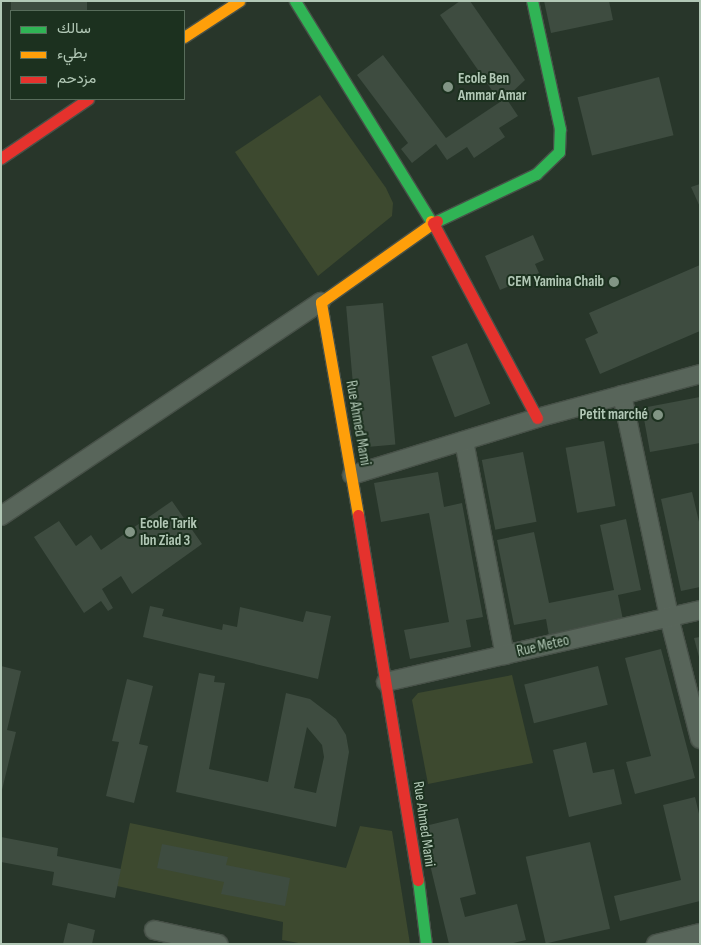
<!DOCTYPE html>
<meta charset="utf-8">
<style>
body{margin:0}
#map{position:relative;width:701px;height:945px;overflow:hidden;background:#28362a;font-family:"Sofia Sans Condensed",Vazirmatn,sans-serif}
div>[style]{position:absolute}
.green>*{inset:0;background:#3d492f}
.building>*{inset:0;background:#3e4c40;transform-origin:0 0}
.roads{filter:drop-shadow(1px 0 #475148) drop-shadow(-1px 0 #475148) drop-shadow(0 1px #475148) drop-shadow(0 -1px #475148)}
.street>*{height:18px;margin:-9px;padding:0 9px;transform-origin:9px;border-radius:9px;background:#58655a}
.fast>*{height:11px;margin:-5.5px;padding:0 5.5px;transform-origin:5.5px;border-radius:5.5px;background:#30b455}
.slow>*{height:11px;margin:-5.5px;padding:0 5.5px;transform-origin:5.5px;border-radius:5.5px;background:#ff9f0a}
.jam>*{height:11px;margin:-5.5px;padding:0 5.5px;transform-origin:5.5px;border-radius:5.5px;background:#e5322d}
.dots>*{width:14px;height:14px;translate:-50% -50%;box-sizing:border-box;border:2px solid #1c311f;border-radius:50%}
span{translate:-50% -50%;white-space:nowrap;text-align:center;line-height:1.15;-webkit-text-stroke:4px #1c311f;paint-order:stroke}
.poi-label{font-size:15px;color:#b2c8b6;font-weight:700}
.left{translate:0 -50%;text-align:left}
.right{translate:-100% -50%;text-align:right}
.street-label{font-size:15px;color:#b2c8b6}
.frame{position:absolute;inset:0;border:2px solid #b2c8b6;pointer-events:none}
.legend{position:absolute;left:10px;top:10px;width:175px;height:90px;box-sizing:border-box;background:#1c311f;border:1px solid #586d5b;margin:0;padding:6px 9px;list-style:none;font-size:15px;color:#b2c8b6}
.legend li{display:flex;align-items:center;gap:10px;height:25px}
.legend b{width:25px;border:1px solid #586d5b}
</style>
<div id="map">
<div class="green">
<div style="clip-path:polygon(320px 95px,386px 188px,393px 203px,392px 216px,318px 276px,235px 152px)"></div>
<div style="clip-path:polygon(512px 675px,533px 763px,428px 784px,412px 700px,418px 693px)"></div>
<div style="clip-path:polygon(130px 823px,346px 868px,360px 826px,392px 831px,410px 944px,304px 944px,282px 940px,283px 922px,117px 886px)"></div>
</div>
<div class="building">
<div style="left:11px;top:1px;width:76px;height:10px"></div>
<div style="clip-path:polygon(460px 1px,470px 1px,525px 80px,506px 98px,498px 99px,440px 15px)"></div>
<div style="clip-path:polygon(544px 1px,609px 1px,613px 20px,551px 33px)"></div>
<div style="clip-path:polygon(383px 55px,446px 138px,506px 98px,518px 116px,499px 128px,505px 137px,474px 158px,467px 147px,447px 160px,436px 144px,412px 163px,401px 149px,408px 143px,357px 75px)"></div>
<div style="left:659px;top:77px;width:60px;height:84px;rotate:76deg"></div>
<div style="clip-path:polygon(700px 184px,700px 207px,691px 187px)"></div>
<div style="clip-path:polygon(533px 235px,544px 260px,535px 264px,539px 273px,500px 290px,485px 256px)"></div>
<div style="clip-path:polygon(700px 265px,700px 331px,600px 374px,585px 339px,598px 333px,589px 313px)"></div>
<div style="left:383px;top:303px;width:142px;height:37px;rotate:85deg"></div>
<div style="left:467px;top:343px;width:65px;height:38px;rotate:69deg"></div>
<div style="clip-path:polygon(700px 397px,700px 443px,650px 452px,642px 408px)"></div>
<div style="left:604px;top:441px;width:66px;height:39px;rotate:80deg"></div>
<div style="left:523px;top:452px;width:71px;height:42px;rotate:79deg"></div>
<div style="clip-path:polygon(438px 472px,444px 507px,462px 503px,483px 617px,466px 620px,471px 647px,410px 659px,404px 630px,449px 622px,429px 513px,381px 522px,374px 483px)"></div>
<div style="clip-path:polygon(692px 492px,700px 526px,700px 587px,681px 591px,661px 499px)"></div>
<div style="clip-path:polygon(172px 501px,202px 544px,132px 594px,121px 576px,102px 589px,113px 608px,108px 611px,101px 601px,84px 613px,34px 537px,59px 521px,76px 546px,91px 535px,101px 550px)"></div>
<div style="clip-path:polygon(626px 519px,641px 590px,618px 595px,623px 620px,549px 636px,546px 619px,514px 625px,497px 540px,534px 532px,549px 603px,614px 590px,600px 525px)"></div>
<div style="clip-path:polygon(150px 606px,164px 609px,162px 616px,222px 630px,223px 624px,237px 627px,240px 607px,303px 622px,306px 611px,331px 616px,318px 679px,143px 637px)"></div>
<div style="clip-path:polygon(700px 637px,700px 657px,699px 657px,694px 638px)"></div>
<div style="clip-path:polygon(661px 649px,695px 778px,635px 794px,626px 762px,651px 756px,625px 658px)"></div>
<div style="clip-path:polygon(1px 666px,21px 671px,7px 730px,16px 732px,2px 790px)"></div>
<div style="left:598px;top:666px;width:40px;height:76px;rotate:76deg"></div>
<div style="clip-path:polygon(evenodd,199px 673px,215px 676px,214px 682px,225px 683px,209px 769px,268px 782px,286px 693px,310px 699px,336px 719px,346px 735px,349px 752px,336px 827px,176px 792px,199px 673px,307px 727px,322px 745px,324px 757px,316px 793px,294px 788px,307px 727px)"></div>
<div style="clip-path:polygon(127px 679px,153px 686px,139px 744px,148px 746px,134px 803px,106px 796px,119px 742px,112px 741px)"></div>
<div style="clip-path:polygon(586px 742px,593px 773px,614px 769px,622px 804px,569px 817px,553px 750px)"></div>
<div style="clip-path:polygon(695px 797px,700px 818px,700px 901px,620px 921px,614px 896px,681px 880px,663px 805px)"></div>
<div style="clip-path:polygon(458px 818px,476px 894px,460px 898px,465px 917px,517px 904px,526px 940px,509px 944px,449px 944px,421px 827px)"></div>
<div style="clip-path:polygon(1px 837px,58px 848px,57px 856px,121px 869px,115px 898px,52px 885px,54px 872px,1px 862px)"></div>
<div style="left:590px;top:842px;width:89px;height:66px;rotate:77deg"></div>
<div style="clip-path:polygon(162px 844px,228px 857px,226px 865px,290px 878px,285px 906px,221px 894px,224px 882px,157px 868px)"></div>
<div style="clip-path:polygon(68px 923px,95px 930px,92px 944px,63px 944px)"></div>
</div>
<div class="roads">
<div class="street">
<div style="left:622px;top:395px;width:227px;rotate:78deg"></div>
<div style="left:669px;top:617px;width:126px;rotate:75.7deg"></div>
<div style="left:464px;top:441px;width:218px;rotate:79.2deg"></div>
<div style="left:352px;top:475px;width:194px;rotate:-17.1deg"></div>
<div style="left:537px;top:418px;width:169px;rotate:-15.1deg"></div>
<div style="left:1px;top:516px;width:385px;rotate:-33.8deg"></div>
<div style="left:386px;top:682px;width:322px;rotate:-12.9deg"></div>
<div style="left:154px;top:930px;width:66px;rotate:12.2deg"></div>
<div style="left:656px;top:944px;width:45px;rotate:-14deg"></div>
</div>
<div class="fast">
<div style="left:295px;top:1px;width:259px;rotate:58.3deg"></div>
<div style="left:437px;top:221px;width:110px;rotate:-25.4deg"></div>
<div style="left:536px;top:174px;width:32px;rotate:-44deg"></div>
<div style="left:559px;top:152px;width:23px;rotate:-88deg"></div>
<div style="left:560px;top:129px;width:131px;rotate:-102.3deg"></div>
<div style="left:418px;top:880px;width:64px;rotate:82.9deg"></div>
</div>
<div class="slow">
<div style="left:184px;top:37px;width:66px;rotate:-33.2deg"></div>
<div style="left:358px;top:515px;width:216px;rotate:-99.9deg"></div>
<div style="left:321px;top:302px;width:137px;rotate:-35.2deg"></div>
<div style="left:433px;top:223px;width:3px;rotate:-135deg"></div>
</div>
<div class="jam">
<div style="left:1px;top:158px;width:105px;rotate:-34.1deg"></div>
<div style="left:437px;top:221px;width:4px;rotate:153deg"></div>
<div style="left:433px;top:223px;width:221px;rotate:61.9deg"></div>
<div style="left:358px;top:515px;width:370px;rotate:80.7deg"></div>
</div>
</div>
<div class="dots">
<div style="left:448px;top:87px;background:#829585"></div>
<div style="left:614px;top:282px;background:#829585"></div>
<div style="left:658px;top:415px;background:#829585"></div>
<div style="left:130px;top:532px;background:#829585"></div>
</div>
<div class="poi-label">
<span class="left" style="left:458px;top:87px">Ecole Ben<br>Ammar Amar</span>
<span class="right" style="left:604px;top:282px">CEM Yamina Chaib</span>
<span class="right" style="left:648px;top:415px">Petit marché</span>
<span class="left" style="left:140px;top:532px">Ecole Tarik<br>Ibn Ziad 3</span>
</div>
<div class="street-label">
<span style="left:358px;top:423px;rotate:80deg">Rue Ahmed Mami</span>
<span style="left:543px;top:646px;rotate:-13deg">Rue Meteo</span>
<span style="left:424px;top:824px;rotate:82deg">Rue Ahmed Mami</span>
</div>
<div class="frame"></div>
<ul class="legend">
<li><b style="height:6px;background:#30b455"></b>سالك</li>
<li><b style="height:6px;background:#ff9f0a"></b>بطيء</li>
<li><b style="height:6px;background:#e5322d"></b>مزدحم</li>
</ul>
</div>
